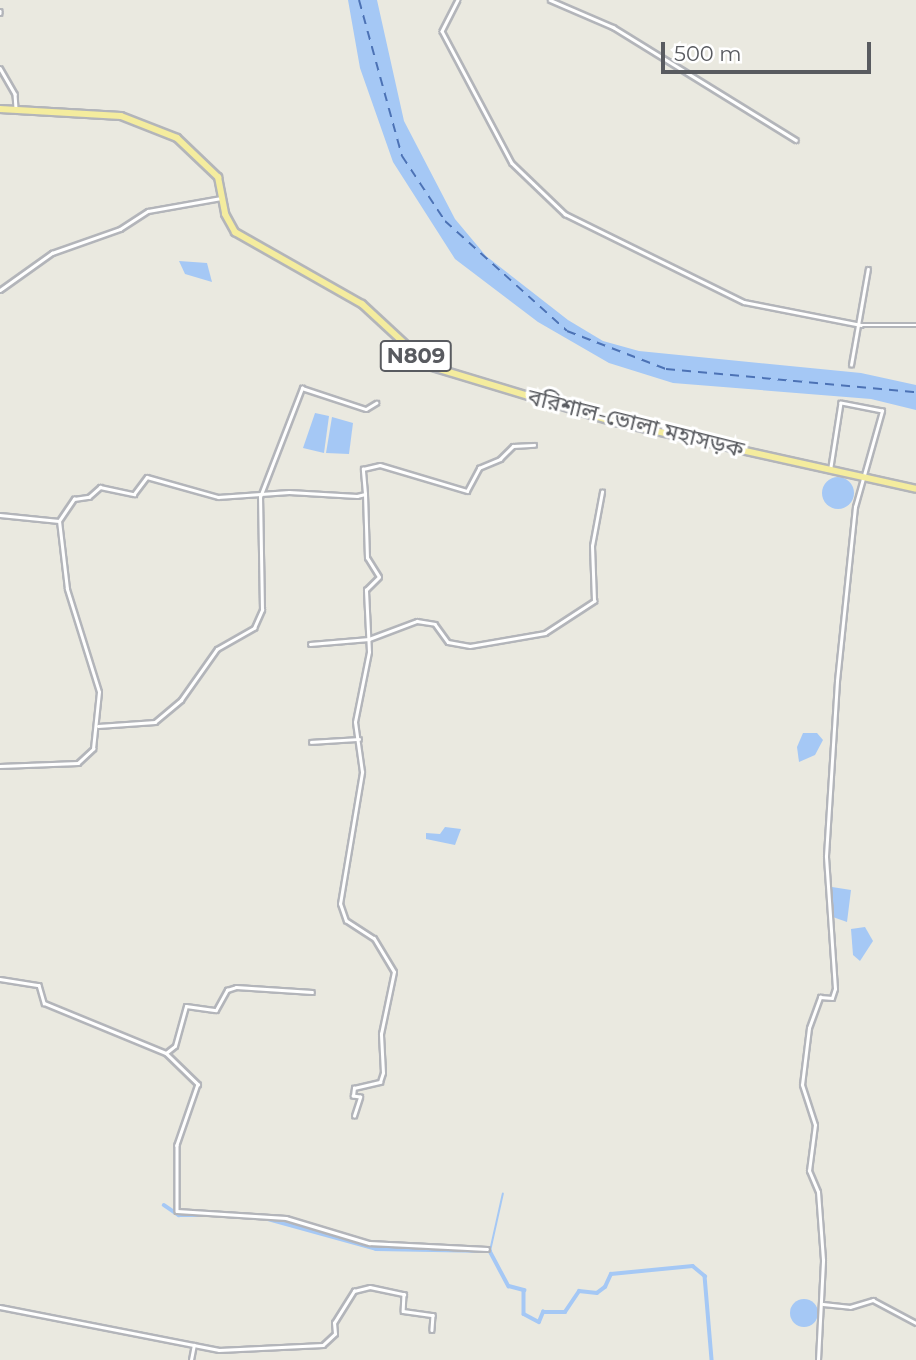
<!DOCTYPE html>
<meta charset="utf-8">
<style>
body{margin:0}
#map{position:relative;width:916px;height:1360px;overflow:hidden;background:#eae9e0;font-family:Montserrat,"Noto Sans Bengali",sans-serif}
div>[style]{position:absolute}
.water>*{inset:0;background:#a5c8f5}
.round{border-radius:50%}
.stream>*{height:2px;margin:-1px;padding:0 1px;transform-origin:1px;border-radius:1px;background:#a5c8f5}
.canal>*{height:3.5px;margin:-1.75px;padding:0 1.75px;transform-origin:1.75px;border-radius:1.75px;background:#a5c8f5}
.ferry>*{height:2px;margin-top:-1px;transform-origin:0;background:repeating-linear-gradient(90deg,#4c72b5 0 9px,transparent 0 16px)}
.roads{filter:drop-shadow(2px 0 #b3b5ba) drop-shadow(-2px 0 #b3b5ba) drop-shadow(0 2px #b3b5ba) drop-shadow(0 -2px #b3b5ba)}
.minor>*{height:2.5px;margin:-1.25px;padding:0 1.25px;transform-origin:1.25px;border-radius:1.25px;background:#fff}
.trunk>*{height:6px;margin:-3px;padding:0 3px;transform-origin:3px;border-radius:3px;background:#f4ec9e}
span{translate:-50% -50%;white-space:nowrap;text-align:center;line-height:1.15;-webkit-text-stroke:6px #fff;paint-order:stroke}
.shield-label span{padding:2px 5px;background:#fff;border:2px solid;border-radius:5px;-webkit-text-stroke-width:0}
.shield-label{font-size:21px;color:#595b60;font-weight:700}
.street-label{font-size:23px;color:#595b60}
.scale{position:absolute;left:661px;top:42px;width:210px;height:32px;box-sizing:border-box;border:4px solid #595b60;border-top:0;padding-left:9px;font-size:21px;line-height:24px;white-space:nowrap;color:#595b60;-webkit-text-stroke:5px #fff;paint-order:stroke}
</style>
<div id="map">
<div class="water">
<div style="clip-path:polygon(348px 0,377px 0,404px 121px,455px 219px,486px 256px,568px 320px,603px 341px,639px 351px,861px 373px,916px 385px,916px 410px,871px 399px,673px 383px,609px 363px,538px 322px,455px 259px,393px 162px,360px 68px)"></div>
<div style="clip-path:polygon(179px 261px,207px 263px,212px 282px,185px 274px)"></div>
<div style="clip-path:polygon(315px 413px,329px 416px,324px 453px,303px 448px)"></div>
<div style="clip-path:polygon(332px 417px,353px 423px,349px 454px,326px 453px)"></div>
<div class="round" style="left:822px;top:477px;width:32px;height:32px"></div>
<div style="clip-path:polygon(803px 733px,817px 733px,823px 740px,815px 755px,799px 762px,797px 747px)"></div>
<div style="clip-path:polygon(445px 827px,461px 829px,455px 845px,426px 839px,426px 833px,440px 834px)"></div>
<div style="clip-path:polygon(832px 887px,851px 890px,847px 922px,830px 916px)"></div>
<div style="clip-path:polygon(865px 927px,873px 941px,860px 961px,853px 955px,851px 929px)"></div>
<div class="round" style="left:790px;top:1299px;width:28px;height:28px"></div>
</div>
<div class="stream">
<div style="left:490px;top:1251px;width:59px;rotate:-77.4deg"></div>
</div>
<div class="canal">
<div style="left:164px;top:1205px;width:18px;rotate:34deg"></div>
<div style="left:179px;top:1215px;width:47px"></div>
<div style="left:261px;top:1217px;width:119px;rotate:15.5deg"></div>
<div style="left:376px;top:1249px;width:114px;rotate:1deg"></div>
<div style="left:490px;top:1251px;width:40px;rotate:62deg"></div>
<div style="left:509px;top:1286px;width:16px;rotate:15deg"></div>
<div style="left:524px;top:1290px;width:24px;rotate:90deg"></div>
<div style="left:524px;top:1314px;width:17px;rotate:28deg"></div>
<div style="left:539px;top:1322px;width:11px;rotate:-68deg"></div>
<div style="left:543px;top:1312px;width:22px"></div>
<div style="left:565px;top:1312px;width:25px;rotate:-56deg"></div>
<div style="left:579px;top:1291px;width:18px;rotate:6deg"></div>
<div style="left:597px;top:1293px;width:10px;rotate:-37deg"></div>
<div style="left:605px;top:1287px;width:14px;rotate:-65deg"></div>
<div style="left:611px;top:1274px;width:82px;rotate:-5.6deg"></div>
<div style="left:693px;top:1266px;width:16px;rotate:40deg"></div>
<div style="left:705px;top:1276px;width:84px;rotate:85.2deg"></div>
</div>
<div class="ferry">
<div style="left:359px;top:0;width:162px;rotate:74.6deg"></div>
<div style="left:402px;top:156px;width:78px;rotate:56.5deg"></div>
<div style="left:445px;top:221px;width:164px;rotate:42deg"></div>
<div style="left:567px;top:331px;width:106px;rotate:21deg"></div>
<div style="left:666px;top:369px;width:251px;rotate:5.3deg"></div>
</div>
<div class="roads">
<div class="minor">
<div style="left:458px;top:0;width:35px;rotate:117deg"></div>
<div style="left:442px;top:31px;width:149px;rotate:62.1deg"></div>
<div style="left:512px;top:163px;width:74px;rotate:43.9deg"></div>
<div style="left:565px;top:214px;width:199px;rotate:26.2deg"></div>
<div style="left:744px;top:302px;width:119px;rotate:11.1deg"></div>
<div style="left:861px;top:325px;width:55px"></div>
<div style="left:550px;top:0;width:69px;rotate:23.2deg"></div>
<div style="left:613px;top:27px;width:215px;rotate:31.7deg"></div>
<div style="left:0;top:11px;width:2px;rotate:90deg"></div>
<div style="left:0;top:68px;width:30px;rotate:60deg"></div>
<div style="left:15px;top:94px;width:16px;rotate:86deg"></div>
<div style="left:0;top:290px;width:64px;rotate:-35.4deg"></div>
<div style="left:52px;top:253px;width:72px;rotate:-19.4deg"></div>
<div style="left:120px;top:229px;width:33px;rotate:-33deg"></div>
<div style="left:148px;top:211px;width:74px;rotate:-10.1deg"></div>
<div style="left:851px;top:365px;width:97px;rotate:-80deg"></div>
<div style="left:0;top:515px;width:59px;rotate:5.8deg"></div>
<div style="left:59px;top:521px;width:27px;rotate:-56deg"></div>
<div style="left:74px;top:499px;width:15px;rotate:-8deg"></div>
<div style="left:89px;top:497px;width:15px;rotate:-42deg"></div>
<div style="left:100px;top:487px;width:35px;rotate:12deg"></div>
<div style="left:134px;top:494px;width:21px;rotate:-53deg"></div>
<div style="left:147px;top:477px;width:74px;rotate:15.7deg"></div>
<div style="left:218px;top:497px;width:71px;rotate:-4deg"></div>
<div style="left:289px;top:492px;width:68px;rotate:3.4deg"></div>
<div style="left:357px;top:496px;width:8px;rotate:-14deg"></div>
<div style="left:365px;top:494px;width:25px;rotate:-95deg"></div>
<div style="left:363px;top:469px;width:17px;rotate:-13deg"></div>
<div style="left:380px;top:465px;width:91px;rotate:16.6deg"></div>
<div style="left:467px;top:491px;width:26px;rotate:-62deg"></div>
<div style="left:479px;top:468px;width:23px;rotate:-23deg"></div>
<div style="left:500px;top:459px;width:18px;rotate:-45deg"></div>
<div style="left:513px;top:446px;width:21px;rotate:-3deg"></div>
<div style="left:310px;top:644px;width:59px;rotate:-4.8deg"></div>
<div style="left:369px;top:639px;width:51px;rotate:-20.6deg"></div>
<div style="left:417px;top:621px;width:18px;rotate:9deg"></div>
<div style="left:435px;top:624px;width:22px;rotate:54deg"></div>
<div style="left:448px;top:642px;width:22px;rotate:10deg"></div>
<div style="left:470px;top:646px;width:76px;rotate:-9.8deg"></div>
<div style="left:545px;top:633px;width:59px;rotate:-33.1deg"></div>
<div style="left:594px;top:601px;width:55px;rotate:-92.1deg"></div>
<div style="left:592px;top:546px;width:55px;rotate:-79.5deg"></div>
<div style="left:98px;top:726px;width:57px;rotate:-4deg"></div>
<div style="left:155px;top:722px;width:34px;rotate:-40deg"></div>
<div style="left:181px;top:700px;width:62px;rotate:-54.8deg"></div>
<div style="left:217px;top:649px;width:43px;rotate:-29.6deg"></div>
<div style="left:254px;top:628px;width:20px;rotate:-66deg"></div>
<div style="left:262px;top:610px;width:113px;rotate:-91deg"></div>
<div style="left:260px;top:497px;width:117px;rotate:-68.9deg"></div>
<div style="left:302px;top:388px;width:67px;rotate:18.2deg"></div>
<div style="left:366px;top:409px;width:12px;rotate:-31deg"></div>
<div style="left:311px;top:742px;width:48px;rotate:-3.6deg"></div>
<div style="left:0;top:766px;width:78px;rotate:-2.2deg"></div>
<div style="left:78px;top:763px;width:21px;rotate:-43deg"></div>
<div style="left:93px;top:749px;width:57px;rotate:-84deg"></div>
<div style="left:99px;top:692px;width:108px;rotate:-107.3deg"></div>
<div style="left:67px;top:589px;width:68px;rotate:-96.7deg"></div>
<div style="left:0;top:979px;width:39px;rotate:9deg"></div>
<div style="left:39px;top:985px;width:19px;rotate:74deg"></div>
<div style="left:44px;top:1003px;width:132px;rotate:22.3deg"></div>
<div style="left:166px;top:1053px;width:11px;rotate:-38deg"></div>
<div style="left:175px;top:1046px;width:41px;rotate:-74.6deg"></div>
<div style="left:186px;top:1006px;width:30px;rotate:8deg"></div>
<div style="left:216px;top:1010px;width:23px;rotate:-61deg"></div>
<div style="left:227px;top:990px;width:9px;rotate:-18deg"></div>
<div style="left:236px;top:987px;width:76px;rotate:3.8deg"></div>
<div style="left:166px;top:1053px;width:45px;rotate:44.1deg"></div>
<div style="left:198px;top:1084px;width:65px;rotate:109deg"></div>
<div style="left:177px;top:1145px;width:66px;rotate:90deg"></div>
<div style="left:177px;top:1211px;width:109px;rotate:3.7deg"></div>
<div style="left:286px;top:1218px;width:87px;rotate:16.8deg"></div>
<div style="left:369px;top:1243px;width:118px;rotate:2.9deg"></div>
<div style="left:354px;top:1116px;width:20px;rotate:-72deg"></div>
<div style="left:360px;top:1097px;width:7px;rotate:-172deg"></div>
<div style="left:353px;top:1096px;width:8px;rotate:-83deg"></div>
<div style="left:354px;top:1088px;width:27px;rotate:-13deg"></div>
<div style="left:380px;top:1082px;width:9px;rotate:-72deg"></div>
<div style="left:383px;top:1073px;width:39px;rotate:-93deg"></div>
<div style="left:381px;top:1034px;width:63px;rotate:-78.2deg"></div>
<div style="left:394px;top:972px;width:39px;rotate:-121deg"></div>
<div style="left:374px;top:939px;width:33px;rotate:-147deg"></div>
<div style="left:346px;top:921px;width:18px;rotate:-109deg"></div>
<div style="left:340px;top:904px;width:134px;rotate:-80.5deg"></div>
<div style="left:362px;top:772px;width:50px;rotate:-98deg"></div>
<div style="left:355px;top:722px;width:71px;rotate:-78.7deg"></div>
<div style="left:369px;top:652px;width:62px;rotate:-92.8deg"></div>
<div style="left:366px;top:590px;width:18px;rotate:-45deg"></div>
<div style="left:379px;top:577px;width:22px;rotate:-122deg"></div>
<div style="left:367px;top:558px;width:64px;rotate:-91.8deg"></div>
<div style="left:823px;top:1304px;width:27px;rotate:6deg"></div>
<div style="left:850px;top:1307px;width:24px;rotate:-17deg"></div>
<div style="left:873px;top:1300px;width:49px;rotate:28.1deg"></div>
<div style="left:0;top:1307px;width:223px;rotate:11.1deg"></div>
<div style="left:219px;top:1350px;width:104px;rotate:-2.8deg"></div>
<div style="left:323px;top:1345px;width:16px;rotate:-43deg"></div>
<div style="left:335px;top:1334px;width:11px;rotate:-95deg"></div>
<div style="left:334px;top:1323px;width:38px;rotate:-58deg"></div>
<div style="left:354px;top:1291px;width:16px;rotate:-14deg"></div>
<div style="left:370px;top:1287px;width:35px;rotate:12deg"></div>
<div style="left:404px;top:1294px;width:17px;rotate:93deg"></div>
<div style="left:403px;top:1311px;width:30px;rotate:8deg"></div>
<div style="left:433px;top:1315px;width:15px;rotate:94deg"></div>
<div style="left:191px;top:1360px;width:15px;rotate:-79deg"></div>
<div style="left:818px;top:1360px;width:100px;rotate:-87.1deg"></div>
<div style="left:823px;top:1260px;width:68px;rotate:-94.2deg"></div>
<div style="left:818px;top:1192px;width:23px;rotate:-113deg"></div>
<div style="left:809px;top:1171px;width:46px;rotate:-82.6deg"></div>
<div style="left:815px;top:1125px;width:42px;rotate:-108deg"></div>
<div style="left:802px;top:1085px;width:57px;rotate:-83deg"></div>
<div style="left:809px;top:1028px;width:33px;rotate:-70deg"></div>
<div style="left:820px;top:997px;width:12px;rotate:5deg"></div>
<div style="left:832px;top:998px;width:9px;rotate:-72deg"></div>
<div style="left:835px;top:989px;width:133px;rotate:-93.9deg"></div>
<div style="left:826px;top:856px;width:175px;rotate:-86.4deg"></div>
<div style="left:837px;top:681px;width:175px;rotate:-84.1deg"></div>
<div style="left:855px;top:507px;width:100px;rotate:-74.3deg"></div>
<div style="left:882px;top:411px;width:42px;rotate:-169deg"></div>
<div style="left:841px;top:403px;width:65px;rotate:98.9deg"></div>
</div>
<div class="trunk">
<div style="left:0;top:109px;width:121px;rotate:3.3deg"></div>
<div style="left:121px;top:116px;width:60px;rotate:21.4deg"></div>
<div style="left:177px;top:138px;width:57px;rotate:43.6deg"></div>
<div style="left:218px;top:177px;width:38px;rotate:79deg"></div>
<div style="left:225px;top:214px;width:21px;rotate:61deg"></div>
<div style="left:235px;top:232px;width:146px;rotate:29.6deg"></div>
<div style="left:362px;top:304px;width:91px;rotate:42.8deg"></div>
<div style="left:429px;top:366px;width:194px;rotate:16.8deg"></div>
<div style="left:615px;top:422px;width:308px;rotate:12.5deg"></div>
</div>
</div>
<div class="shield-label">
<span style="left:416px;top:356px">N809</span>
</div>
<div class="street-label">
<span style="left:636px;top:423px;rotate:14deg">বরিশাল-ভোলা মহাসড়ক</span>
</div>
<div class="scale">500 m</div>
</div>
